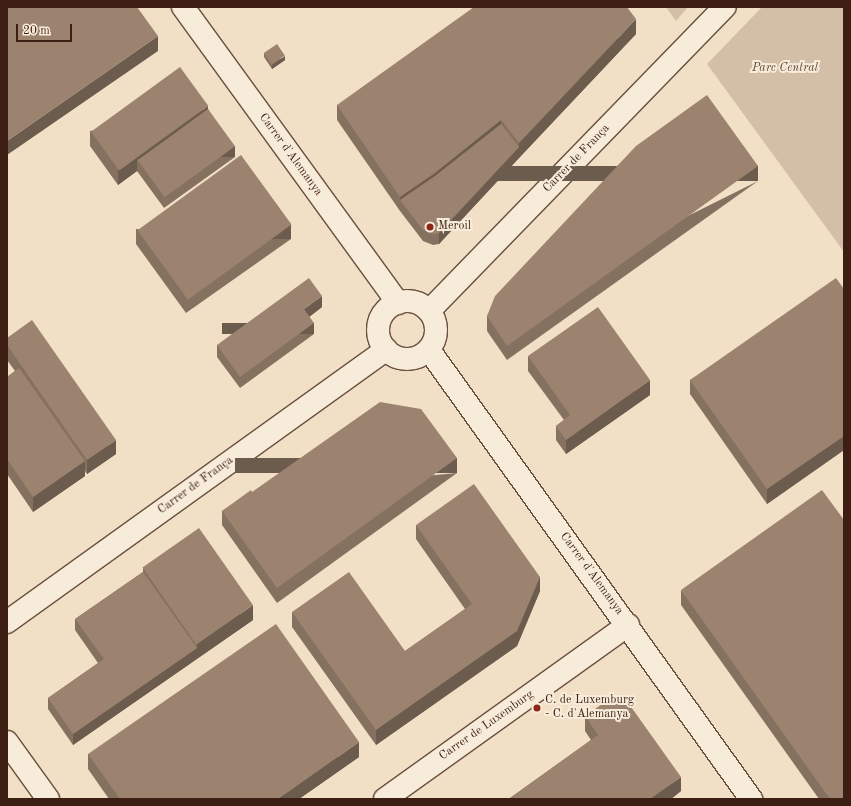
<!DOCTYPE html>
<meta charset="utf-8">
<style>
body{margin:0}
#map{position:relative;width:851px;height:806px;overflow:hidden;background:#f2e0c6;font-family:"Old Standard TT",serif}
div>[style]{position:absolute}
.green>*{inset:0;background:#d3bfa7}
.roads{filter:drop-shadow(1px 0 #6a4f3f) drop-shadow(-1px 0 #6a4f3f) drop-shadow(0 1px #6a4f3f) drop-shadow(0 -1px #6a4f3f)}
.street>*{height:22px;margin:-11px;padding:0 11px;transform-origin:11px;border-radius:11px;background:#f7ebda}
.street>.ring{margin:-11px;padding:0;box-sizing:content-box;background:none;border:22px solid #f7ebda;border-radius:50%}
.wall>*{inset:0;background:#857160}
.shaded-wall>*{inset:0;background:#6c5c4e;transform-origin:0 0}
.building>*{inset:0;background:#9b8370;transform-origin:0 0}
.dots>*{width:11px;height:11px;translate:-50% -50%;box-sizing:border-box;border:2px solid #f7ebda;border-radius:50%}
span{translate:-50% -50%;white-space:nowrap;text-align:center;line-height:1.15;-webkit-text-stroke:4px #f7ebda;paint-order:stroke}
.park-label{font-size:12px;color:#624737;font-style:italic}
.street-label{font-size:12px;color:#3c1f12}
.poi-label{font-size:12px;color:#3c1f12}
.left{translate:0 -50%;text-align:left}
.frame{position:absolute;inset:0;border:8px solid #3c1f12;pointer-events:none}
.scale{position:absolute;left:16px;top:24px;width:56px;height:18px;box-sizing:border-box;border:2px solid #3c1f12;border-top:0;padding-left:5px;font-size:12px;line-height:14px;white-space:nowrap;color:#3c1f12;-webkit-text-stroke:3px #f7ebda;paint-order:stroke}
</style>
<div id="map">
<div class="green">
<div style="clip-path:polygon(666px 7px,688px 7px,676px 21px)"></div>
<div style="clip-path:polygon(762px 7px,844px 7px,844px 252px,707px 64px)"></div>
</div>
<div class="roads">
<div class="street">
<div style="left:183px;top:7px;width:366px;rotate:54deg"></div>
<div class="ring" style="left:378px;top:301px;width:36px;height:36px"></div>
<div style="left:429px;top:311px;width:424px;rotate:-45.8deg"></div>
<div style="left:429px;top:350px;width:553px;rotate:54.35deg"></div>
<div style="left:7px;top:622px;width:467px;rotate:-35.7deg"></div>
<div style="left:7px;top:742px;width:70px;rotate:54.3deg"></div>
<div style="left:385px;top:799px;width:299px;rotate:-35.6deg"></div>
</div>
</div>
<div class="wall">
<div style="clip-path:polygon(636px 34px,519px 158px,439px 244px,433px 245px,423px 241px,400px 211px,337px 120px,337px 105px)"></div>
<div style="clip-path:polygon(264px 53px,285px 60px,272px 69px,264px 57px)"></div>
<div style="clip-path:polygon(208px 109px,235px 157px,164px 208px,137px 171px,118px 185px,90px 146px,90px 131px)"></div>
<div style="clip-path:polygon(758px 181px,507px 360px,487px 331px,487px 316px)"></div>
<div style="clip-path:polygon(136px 229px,291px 239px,186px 313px,136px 244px)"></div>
<div style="clip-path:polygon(844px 289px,844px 450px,767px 504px,690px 394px,690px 380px)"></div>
<div style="clip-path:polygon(322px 307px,309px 317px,314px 334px,240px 388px,217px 357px,217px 345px)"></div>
<div style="clip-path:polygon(7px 338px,116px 454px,87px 474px,85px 471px,85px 476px,33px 512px,7px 474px,7px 377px,15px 371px,7px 360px)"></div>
<div style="clip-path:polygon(528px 356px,650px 395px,566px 454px,556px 440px,556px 426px,564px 420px,528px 371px)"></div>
<div style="clip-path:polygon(457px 473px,277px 603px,222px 525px,222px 511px,252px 492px)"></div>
<div style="clip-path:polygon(416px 525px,540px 591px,517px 646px,376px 745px,292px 627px,292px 612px,405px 651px,465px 609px,416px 539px)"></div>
<div style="clip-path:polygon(143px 568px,253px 620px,73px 745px,48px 709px,48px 698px,98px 663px,75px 630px,75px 619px,143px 572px)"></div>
<div style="clip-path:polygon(681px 590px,844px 799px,819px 799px,681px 605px)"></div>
<div style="clip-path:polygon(585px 716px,681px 791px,671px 799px,510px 799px,510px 798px,591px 740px,585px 731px)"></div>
<div style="clip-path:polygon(88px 754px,359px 757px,299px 799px,109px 799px,88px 769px)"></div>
</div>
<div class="shaded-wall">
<div style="clip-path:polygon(636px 19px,636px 34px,519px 158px,439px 244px,439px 233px,519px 147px,519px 143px)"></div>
<div style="clip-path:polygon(158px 36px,158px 51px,7px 155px,7px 141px)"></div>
<div style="clip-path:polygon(285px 56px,285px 60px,272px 69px,272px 65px)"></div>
<div style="clip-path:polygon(208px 106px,208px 120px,137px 160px,137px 171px,118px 185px,118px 170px)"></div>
<div style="clip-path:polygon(501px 120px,501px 135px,400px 200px,400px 197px)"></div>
<div style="left:235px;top:146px;width:11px;height:87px;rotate:90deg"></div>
<div style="left:758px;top:166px;width:15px;height:309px;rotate:90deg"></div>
<div style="left:291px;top:225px;width:14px;height:128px;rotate:90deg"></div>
<div style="clip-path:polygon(322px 296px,322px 307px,304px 321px,304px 309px)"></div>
<div style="left:314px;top:323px;width:11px;height:92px;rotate:90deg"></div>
<div style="clip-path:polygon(650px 380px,650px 395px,566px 454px,566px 440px)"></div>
<div style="clip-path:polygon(844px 436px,844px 450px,767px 504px,767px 489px)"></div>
<div style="clip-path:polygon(116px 440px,116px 454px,87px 474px,87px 460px)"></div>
<div style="left:457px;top:458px;width:15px;height:222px;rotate:90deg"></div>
<div style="clip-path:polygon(85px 461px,85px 476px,33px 512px,33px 497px)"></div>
<div style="clip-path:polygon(540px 577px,540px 591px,517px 646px,376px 745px,376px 730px)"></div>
<div style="clip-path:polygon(253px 605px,253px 620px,73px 745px,73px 734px,197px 648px,197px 644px)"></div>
<div style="clip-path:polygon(359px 742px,359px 757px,299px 799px,278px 799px)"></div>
<div style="clip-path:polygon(681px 777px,681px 791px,671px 799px,650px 799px)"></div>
</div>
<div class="building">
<div style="clip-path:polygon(7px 7px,137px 7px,158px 36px,7px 141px)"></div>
<div style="clip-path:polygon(474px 7px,627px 7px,636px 19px,519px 143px,501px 120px,435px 173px,400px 197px,337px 105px)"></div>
<div style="left:277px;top:44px;width:14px;height:16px;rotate:56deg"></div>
<div style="left:180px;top:67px;width:48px;height:110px;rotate:54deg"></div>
<div style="clip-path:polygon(707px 95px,758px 166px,507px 346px,487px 316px,495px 296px,636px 146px)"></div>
<div style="left:208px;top:109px;width:46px;height:87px;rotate:54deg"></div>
<div style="clip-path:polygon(501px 124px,519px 147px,439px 233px,433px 234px,423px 230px,400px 200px,435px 176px)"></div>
<div style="left:241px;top:155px;width:86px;height:128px;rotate:54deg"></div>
<div style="clip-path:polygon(309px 278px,322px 296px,304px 309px,314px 323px,240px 377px,217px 345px)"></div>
<div style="clip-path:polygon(836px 278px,844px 289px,844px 436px,767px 489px,690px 380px)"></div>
<div style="clip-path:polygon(598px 307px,650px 380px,566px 440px,556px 426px,570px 415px,528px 356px)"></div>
<div style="clip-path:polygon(32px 320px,116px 440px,87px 460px,7px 345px,7px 338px)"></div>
<div style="clip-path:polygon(19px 368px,85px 461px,33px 497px,7px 459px,7px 377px)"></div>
<div style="clip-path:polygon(380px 402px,421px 409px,457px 458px,277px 588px,222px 511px,251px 490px,252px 492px)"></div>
<div style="clip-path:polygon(474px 484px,540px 577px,517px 631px,376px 730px,292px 612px,349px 572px,405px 651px,472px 604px,416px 525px)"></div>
<div style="clip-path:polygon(822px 490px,844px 520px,844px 799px,830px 799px,681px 590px)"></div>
<div style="left:199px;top:528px;width:94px;height:69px;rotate:55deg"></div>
<div style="clip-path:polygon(143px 572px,197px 648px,73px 734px,48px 698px,104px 659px,75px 619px)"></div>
<div style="clip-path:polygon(276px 624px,359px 742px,278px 799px,120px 799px,88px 754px)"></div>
<div style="clip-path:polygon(602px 704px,629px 704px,681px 777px,650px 799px,511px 799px,510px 798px,598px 735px,585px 716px)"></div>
</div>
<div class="dots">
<div style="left:430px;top:227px;background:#8f2418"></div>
<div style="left:537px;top:708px;background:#8f2418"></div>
</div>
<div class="park-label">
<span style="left:785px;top:69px">Parc Central</span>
</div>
<div class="street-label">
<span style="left:290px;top:155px;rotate:54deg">Carrer d'Alemanya</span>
<span style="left:577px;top:159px;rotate:-46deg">Carrer de França</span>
<span style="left:196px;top:486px;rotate:-36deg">Carrer de França</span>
<span style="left:591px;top:574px;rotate:54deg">Carrer d'Alemanya</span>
<span style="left:487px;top:726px;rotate:-35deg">Carrer de Luxemburg</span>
</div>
<div class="poi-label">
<span class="left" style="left:438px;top:227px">Meroil</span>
<span class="left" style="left:545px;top:708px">C. de Luxemburg<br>- C. d'Alemanya</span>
</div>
<div class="frame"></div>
<div class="scale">20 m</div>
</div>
